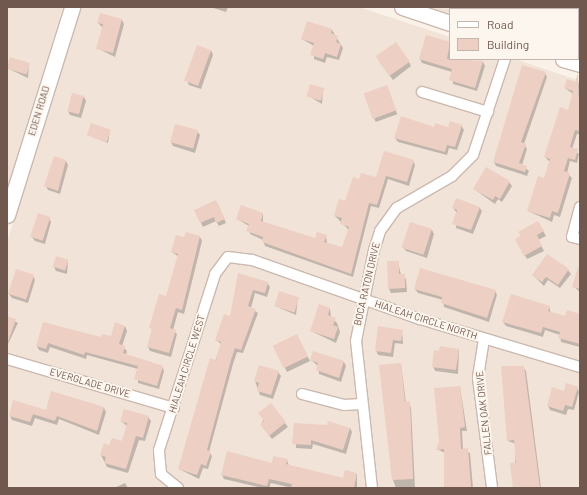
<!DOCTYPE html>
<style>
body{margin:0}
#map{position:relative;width:587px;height:495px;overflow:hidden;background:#faf1e8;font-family:Barlow,sans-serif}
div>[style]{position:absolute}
.residential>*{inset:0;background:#f1e3d7}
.shadow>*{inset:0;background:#0003;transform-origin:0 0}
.building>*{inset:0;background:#edcfc3;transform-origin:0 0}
.roads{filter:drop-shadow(1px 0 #cbb9af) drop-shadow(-1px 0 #cbb9af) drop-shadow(0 1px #cbb9af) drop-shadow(0 -1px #cbb9af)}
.street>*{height:10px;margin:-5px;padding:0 5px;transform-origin:5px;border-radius:5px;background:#fff}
.secondary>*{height:15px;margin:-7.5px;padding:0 7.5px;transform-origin:7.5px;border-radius:7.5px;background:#fff}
span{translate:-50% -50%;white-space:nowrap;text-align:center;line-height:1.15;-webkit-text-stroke:4px #fdf6ee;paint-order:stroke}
.street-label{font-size:10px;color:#71584f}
.frame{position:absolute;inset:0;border:8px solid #71584f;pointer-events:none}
.legend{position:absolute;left:449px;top:8px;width:130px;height:52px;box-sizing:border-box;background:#fdf6ee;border:1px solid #c5b7ae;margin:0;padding:5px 7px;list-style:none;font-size:12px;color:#71584f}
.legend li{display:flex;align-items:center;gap:8px;height:20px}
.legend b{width:20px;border:1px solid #c5b7ae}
</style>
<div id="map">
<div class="residential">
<div style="clip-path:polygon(7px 7px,63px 7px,7px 191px)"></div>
<div style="clip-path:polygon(80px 7px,359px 7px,450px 37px,450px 59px,515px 59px,580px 81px,580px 488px,7px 488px,7px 242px)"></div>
<div style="clip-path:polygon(428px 7px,580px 7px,580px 56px,578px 9px,450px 9px,450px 14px)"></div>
</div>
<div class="shadow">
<div style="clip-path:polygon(210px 7px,228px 7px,226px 12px)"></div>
<div style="clip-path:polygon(101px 14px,122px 20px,124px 24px,115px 57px,97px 48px,103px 28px,98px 23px)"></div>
<div style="clip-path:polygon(332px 30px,343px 48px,339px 60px,327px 57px,325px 63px,314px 59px,314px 46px,302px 39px)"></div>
<div style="clip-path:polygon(427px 36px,450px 43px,450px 59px,483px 62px,485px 66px,477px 91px,453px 84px,452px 72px,422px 63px,420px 59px)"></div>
<div style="clip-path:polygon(211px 50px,213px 55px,201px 89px,189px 85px,187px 81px)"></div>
<div style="clip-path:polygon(379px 61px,409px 62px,411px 66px,393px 80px)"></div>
<div style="clip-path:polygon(29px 64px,28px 78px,7px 68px)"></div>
<div style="clip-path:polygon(545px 73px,547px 77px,524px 144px,527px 149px,522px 165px,529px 171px,527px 176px,496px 166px,494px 162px)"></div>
<div style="clip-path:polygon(567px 80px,580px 84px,580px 134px,577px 134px,572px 149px,579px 154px,577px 163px,570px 161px,567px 173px,572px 178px,560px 217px,554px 215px,552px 222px,528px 211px,545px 179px,550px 162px,545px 157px,568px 111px,573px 94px,565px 88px)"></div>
<div style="left:387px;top:86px;width:30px;height:23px;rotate:70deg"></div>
<div style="clip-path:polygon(323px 89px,322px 104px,307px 95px)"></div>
<div style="clip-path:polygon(84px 97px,86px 101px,81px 118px,70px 115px,68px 111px)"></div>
<div style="clip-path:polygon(461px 125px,464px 130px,457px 150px,449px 148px,447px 155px,398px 142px,395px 138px)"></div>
<div style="clip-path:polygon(110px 130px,108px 143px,88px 135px)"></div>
<div style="clip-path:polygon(197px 131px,200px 135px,195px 153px,173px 146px,171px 142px)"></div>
<div style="clip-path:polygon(66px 161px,68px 165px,60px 194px,48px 190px,46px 186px)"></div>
<div style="clip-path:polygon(413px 161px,415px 165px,409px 186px,388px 179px,379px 208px,371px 206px,353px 277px,265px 246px,263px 240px,250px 234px,249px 226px,237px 219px,263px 214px,263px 222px,316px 239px,326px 236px,327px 243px,343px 249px,349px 230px,335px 216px,359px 181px,377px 179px)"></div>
<div style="clip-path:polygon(509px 182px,512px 186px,502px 202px,498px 199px,495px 204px,474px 189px)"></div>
<div style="clip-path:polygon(218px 205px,226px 223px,219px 226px,216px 221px,203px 227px,195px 210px)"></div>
<div style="clip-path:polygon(479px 207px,482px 211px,473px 234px,456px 228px,457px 213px,453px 208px)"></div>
<div style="clip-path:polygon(49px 218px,51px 222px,45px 244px,35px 241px,32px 237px)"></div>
<div style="clip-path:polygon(538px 222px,546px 236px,538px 240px,544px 251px,527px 259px,516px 240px)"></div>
<div style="clip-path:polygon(432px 230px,434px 234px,427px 258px,406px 251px,403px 247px)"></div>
<div style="clip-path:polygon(200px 237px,202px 241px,184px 314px,178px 312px,173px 330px,177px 334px,171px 357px,150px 351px,148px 347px,160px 295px,166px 297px,179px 257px,172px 252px,185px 239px)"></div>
<div style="clip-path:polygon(68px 261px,67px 274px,56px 271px,54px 267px)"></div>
<div style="clip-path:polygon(398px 262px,401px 275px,406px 279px,407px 292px,391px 293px,389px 289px)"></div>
<div style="clip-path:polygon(580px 266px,580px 292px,573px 286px)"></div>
<div style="clip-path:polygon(568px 270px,571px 274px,560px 288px,548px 280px,544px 286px,533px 275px)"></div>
<div style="clip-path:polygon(239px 274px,267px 283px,270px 287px,267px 297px,255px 293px,251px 308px,258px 313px,243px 353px,237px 352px,233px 364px,209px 452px,212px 456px,208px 469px,203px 468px,199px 479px,179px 469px,221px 344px,216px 340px,231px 317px)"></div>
<div style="clip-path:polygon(33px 276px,35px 280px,28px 303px,12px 298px,9px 294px)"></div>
<div style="clip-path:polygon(415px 289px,495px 291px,497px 295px,489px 322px,444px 307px,443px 300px,418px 293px)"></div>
<div style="clip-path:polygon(298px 298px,296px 315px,275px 306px)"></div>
<div style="clip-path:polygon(319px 305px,330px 309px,331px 317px,337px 323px,340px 332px,336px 343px,311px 331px)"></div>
<div style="clip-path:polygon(549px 307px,551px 313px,565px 317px,580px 315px,580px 347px,561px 342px,560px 335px,545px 330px,543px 337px,506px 326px,503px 322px)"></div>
<div style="clip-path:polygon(7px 317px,18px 323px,7px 346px)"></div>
<div style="clip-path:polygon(44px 323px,102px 339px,111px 338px,125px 326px,127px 331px,122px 346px,127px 351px,126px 355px,162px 366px,164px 371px,159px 389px,138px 383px,138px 369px,87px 355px,86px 359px,50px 347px,48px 353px,39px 350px,37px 346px)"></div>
<div style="clip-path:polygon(402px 331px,403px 344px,395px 343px,393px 357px,378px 355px,376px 350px)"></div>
<div style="clip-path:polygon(299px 340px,310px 361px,287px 372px,285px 368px)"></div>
<div style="clip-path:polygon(459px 350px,458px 374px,435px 371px,433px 366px,440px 352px)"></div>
<div style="clip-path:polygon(314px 352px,344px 362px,346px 366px,341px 382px,319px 374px,318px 366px,311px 360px)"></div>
<div style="clip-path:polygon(401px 364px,406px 403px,411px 407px,415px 488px,396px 488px,393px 480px)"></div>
<div style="clip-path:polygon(502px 367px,523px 367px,526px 371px,541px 488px,514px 488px,516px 444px,508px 441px)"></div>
<div style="clip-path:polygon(278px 372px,281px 376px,273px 399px,260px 395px,255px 381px)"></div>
<div style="clip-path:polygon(460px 387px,467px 431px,462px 431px,463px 450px,470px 453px,473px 488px,445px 488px,445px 453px,437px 449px)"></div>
<div style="clip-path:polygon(577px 388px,579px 392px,574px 410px,568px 409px,566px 415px,550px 410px,548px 406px,565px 392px)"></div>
<div style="clip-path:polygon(270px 404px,288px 427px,272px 439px,261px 425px)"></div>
<div style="clip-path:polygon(104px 408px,106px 412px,99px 435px,59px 419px,57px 425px,35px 418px,32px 426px,12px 420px,10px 416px)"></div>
<div style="clip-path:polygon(148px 417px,151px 421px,145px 441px,139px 440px,128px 473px,107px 467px,101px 455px,110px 446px,123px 442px,127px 426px,121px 421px)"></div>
<div style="clip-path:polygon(295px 425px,350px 428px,352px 432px,346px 454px,313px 444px,312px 449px,296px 448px)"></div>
<div style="clip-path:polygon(287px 460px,289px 466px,344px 479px,357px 474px,357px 488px,292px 488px,271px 483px,269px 488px,262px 488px,224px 479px,222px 475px)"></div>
<div style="clip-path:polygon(125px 483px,128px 488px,114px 488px)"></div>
</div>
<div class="building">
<div style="clip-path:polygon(100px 13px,122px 19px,113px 53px,96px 49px,103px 24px,97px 23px)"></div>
<div style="clip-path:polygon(307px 21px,332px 29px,331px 33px,338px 36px,336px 42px,341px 44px,337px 57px,325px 53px,323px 59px,310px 55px,314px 43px,301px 39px)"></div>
<div style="clip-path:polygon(426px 35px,450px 42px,447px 59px,483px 61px,475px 88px,449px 80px,452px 69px,419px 59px)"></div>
<div style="left:396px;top:42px;width:24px;height:25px;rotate:55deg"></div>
<div style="left:197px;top:45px;width:15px;height:38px;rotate:20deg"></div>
<div style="left:10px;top:57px;width:21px;height:12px;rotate:17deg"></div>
<div style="clip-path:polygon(522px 65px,546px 72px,521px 142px,526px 144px,519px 163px,527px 166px,525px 172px,493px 162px)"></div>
<div style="clip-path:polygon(578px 73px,580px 131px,575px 130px,570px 147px,578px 149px,575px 160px,568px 158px,564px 171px,570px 173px,558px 213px,552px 211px,550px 218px,527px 211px,538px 176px,544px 178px,550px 159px,544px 157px,560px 107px,568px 110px,573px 91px,564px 88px,567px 79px,575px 82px)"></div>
<div style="left:310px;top:84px;width:15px;height:13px;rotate:16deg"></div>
<div style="left:387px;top:85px;width:27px;height:25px;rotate:70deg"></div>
<div style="left:72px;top:93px;width:12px;height:19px;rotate:14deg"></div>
<div style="clip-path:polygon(401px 116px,434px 127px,435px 123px,448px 127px,450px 121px,462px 125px,455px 147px,447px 145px,445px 152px,394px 138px)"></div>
<div style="left:91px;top:123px;width:21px;height:13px;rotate:19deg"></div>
<div style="left:175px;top:124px;width:24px;height:19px;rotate:15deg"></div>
<div style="clip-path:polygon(384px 151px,414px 160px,407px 182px,386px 176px,377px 205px,369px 203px,351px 274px,262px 242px,263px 237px,246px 231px,249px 224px,236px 219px,241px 205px,263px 213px,261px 221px,315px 238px,317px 232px,327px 235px,324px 242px,342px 247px,349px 227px,340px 224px,342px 218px,334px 216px,339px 199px,345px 201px,353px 177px,359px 179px,361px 173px,376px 177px)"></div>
<div style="clip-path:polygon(54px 156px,66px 160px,58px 191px,44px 186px)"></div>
<div style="clip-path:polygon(486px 167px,510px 181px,500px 199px,495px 196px,493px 200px,473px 189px)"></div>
<div style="clip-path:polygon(456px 198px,480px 207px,471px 230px,452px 224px,457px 210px,452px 208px)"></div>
<div style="clip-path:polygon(216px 200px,225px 219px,216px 223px,214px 217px,200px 223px,194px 210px)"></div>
<div style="left:38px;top:213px;width:13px;height:25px;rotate:18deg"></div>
<div style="clip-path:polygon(538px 221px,544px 231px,537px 235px,542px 246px,524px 256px,515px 239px,521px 236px,518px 232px)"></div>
<div style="left:410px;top:222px;width:23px;height:27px;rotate:18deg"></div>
<div style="clip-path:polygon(186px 232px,200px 236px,182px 310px,176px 308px,170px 328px,176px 330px,169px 353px,147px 347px,152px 329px,149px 328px,159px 294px,166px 296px,178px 254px,171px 252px,176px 235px,184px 237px)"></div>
<div style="clip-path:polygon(547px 254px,569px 269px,558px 285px,546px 277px,542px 282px,532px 275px)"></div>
<div style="left:56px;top:256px;width:13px;height:11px;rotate:18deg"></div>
<div style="clip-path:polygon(387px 261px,399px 261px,399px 274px,405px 274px,405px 288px,388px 289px)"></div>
<div style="clip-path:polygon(578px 267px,580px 267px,580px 289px,572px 287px)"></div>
<div style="clip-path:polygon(420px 268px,496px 290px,487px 318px,441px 303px,442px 297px,414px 289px)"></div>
<div style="left:16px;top:269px;width:19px;height:26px;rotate:18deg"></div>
<div style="clip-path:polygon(238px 273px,268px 282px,265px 293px,253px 290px,248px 306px,256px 309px,241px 350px,235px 348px,231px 360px,207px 450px,211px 452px,206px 466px,201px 464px,197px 475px,178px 469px,210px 358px,216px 360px,221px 342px,215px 340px,224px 314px,230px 316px)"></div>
<div style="left:279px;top:291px;width:21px;height:16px;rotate:17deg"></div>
<div style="clip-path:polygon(511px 294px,550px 306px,548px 311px,565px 316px,567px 310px,580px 314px,580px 344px,558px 338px,560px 332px,543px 327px,541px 333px,502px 322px)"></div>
<div style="clip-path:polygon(319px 304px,330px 308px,328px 315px,336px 318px,333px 325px,338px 327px,334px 339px,310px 331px)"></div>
<div style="clip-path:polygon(7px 316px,16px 319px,8px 342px,7px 342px)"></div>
<div style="clip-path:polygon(43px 322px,101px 337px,102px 334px,111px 336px,115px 322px,125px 326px,119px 344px,125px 346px,123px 353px,163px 366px,157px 386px,134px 379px,138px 366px,85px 352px,84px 355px,48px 343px,46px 349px,36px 346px)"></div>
<div style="clip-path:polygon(378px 326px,403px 330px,401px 341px,393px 340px,391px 353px,375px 351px)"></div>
<div style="left:297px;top:334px;width:25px;height:27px;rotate:64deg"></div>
<div style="clip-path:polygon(440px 346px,459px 349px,456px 370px,432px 367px,434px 350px,439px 351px)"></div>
<div style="clip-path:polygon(313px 351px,344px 361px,339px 378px,316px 370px,318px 363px,310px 360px)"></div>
<div style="clip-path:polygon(401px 363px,405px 402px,410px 401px,413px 479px,392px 480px,379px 365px)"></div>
<div style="clip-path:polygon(259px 365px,279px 371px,271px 395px,257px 391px,259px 383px,254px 381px)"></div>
<div style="clip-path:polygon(501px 366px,524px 366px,540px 488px,513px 488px,510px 463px,516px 463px,514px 440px,507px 441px)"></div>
<div style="clip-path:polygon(566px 383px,578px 387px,572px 407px,565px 405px,563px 411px,547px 406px,552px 387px,564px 391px)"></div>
<div style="clip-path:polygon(460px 386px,465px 427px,460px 428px,461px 449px,468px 448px,471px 487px,444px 488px,444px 449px,436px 450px,439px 441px,434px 388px)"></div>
<div style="clip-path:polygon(51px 391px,104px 407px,97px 431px,57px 416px,55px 421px,33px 414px,30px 422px,9px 416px,13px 400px,46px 410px)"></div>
<div style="clip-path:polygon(271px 403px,286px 422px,269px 436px,260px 424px,264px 421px,258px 413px)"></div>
<div style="clip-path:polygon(124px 409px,149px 416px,143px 438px,136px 436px,126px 469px,104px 463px,106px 457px,100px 455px,104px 443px,109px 445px,112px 438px,122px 441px,127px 423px,120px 422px)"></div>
<div style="clip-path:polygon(328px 421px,350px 428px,343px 450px,311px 440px,311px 445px,292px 444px,294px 423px,327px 425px)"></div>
<div style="clip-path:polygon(227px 451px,272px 463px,273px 456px,288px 459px,286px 464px,343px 478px,345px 470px,357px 473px,354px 488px,291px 488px,292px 484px,269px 479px,267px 486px,221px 475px)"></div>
</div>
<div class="roads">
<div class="street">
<div style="left:422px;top:92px;width:69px;rotate:16.9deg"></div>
<div style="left:580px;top:207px;width:31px;rotate:105deg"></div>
<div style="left:572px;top:237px;width:8px;rotate:14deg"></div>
<div style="left:484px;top:339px;width:39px;rotate:99deg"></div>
<div style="left:478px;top:378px;width:111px;rotate:82.7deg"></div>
<div style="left:7px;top:359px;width:174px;rotate:16.4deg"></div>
<div style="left:302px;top:394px;width:43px;rotate:14.7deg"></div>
<div style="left:344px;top:405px;width:18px;rotate:-3deg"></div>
<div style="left:178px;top:488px;width:22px;rotate:-141deg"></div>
<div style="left:161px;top:474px;width:24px;rotate:-95deg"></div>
<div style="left:159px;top:450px;width:185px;rotate:-72.3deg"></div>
<div style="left:215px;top:274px;width:21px;rotate:-53deg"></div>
<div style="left:228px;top:257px;width:24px;rotate:7deg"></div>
<div style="left:252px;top:260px;width:178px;rotate:19.4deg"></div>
<div style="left:420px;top:319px;width:167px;rotate:16.7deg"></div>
<div style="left:372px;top:488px;width:148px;rotate:-96.2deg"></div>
<div style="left:356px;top:341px;width:93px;rotate:-78.8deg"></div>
<div style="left:374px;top:250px;width:20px;rotate:-72deg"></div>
<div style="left:380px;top:231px;width:29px;rotate:-54deg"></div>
<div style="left:397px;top:208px;width:64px;rotate:-30.2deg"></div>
<div style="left:452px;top:176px;width:30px;rotate:-45deg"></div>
<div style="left:473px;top:155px;width:101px;rotate:-71.6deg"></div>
</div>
<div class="secondary">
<div style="left:402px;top:7px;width:51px;rotate:18.4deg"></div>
<div style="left:563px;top:59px;width:18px;rotate:16deg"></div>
<div style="left:7px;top:215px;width:218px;rotate:-72.6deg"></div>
</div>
</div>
<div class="street-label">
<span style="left:39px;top:111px;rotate:-73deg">EDEN ROAD</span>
<span style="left:367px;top:284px;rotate:-77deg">BOCA RATON DRIVE</span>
<span style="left:426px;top:320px;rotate:18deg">HIALEAH CIRCLE NORTH</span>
<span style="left:187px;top:364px;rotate:-73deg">HIALEAH CIRCLE WEST</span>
<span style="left:90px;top:383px;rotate:16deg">EVERGLADE DRIVE</span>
<span style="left:484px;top:413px;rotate:-96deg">FALLEN OAK DRIVE</span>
</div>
<div class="frame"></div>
<ul class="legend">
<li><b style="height:5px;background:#fff"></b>Road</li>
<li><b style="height:11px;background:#edcfc3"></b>Building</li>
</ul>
</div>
